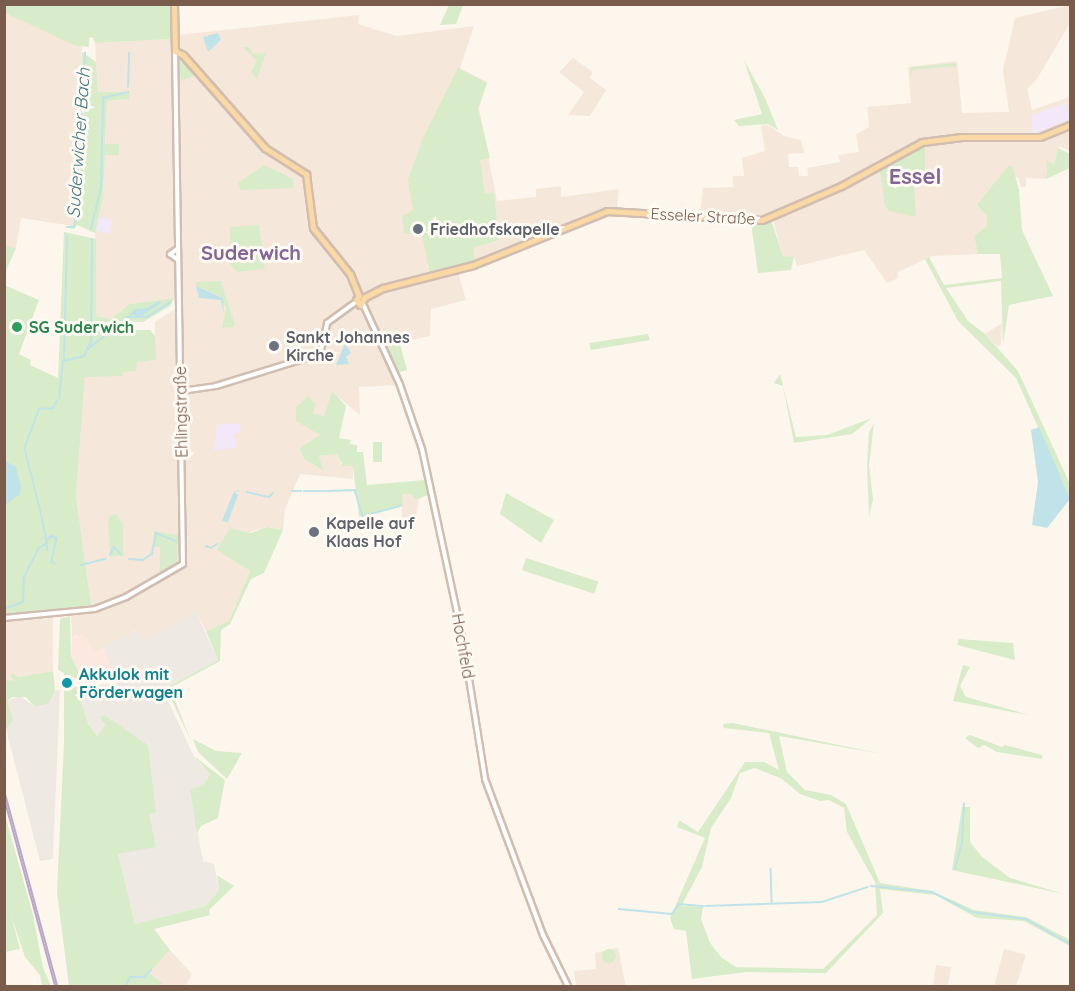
<!DOCTYPE html>
<meta charset="utf-8">
<style>
body{margin:0}
#map{position:relative;width:1075px;height:991px;overflow:hidden;background:#fdf6ec;font-family:Quicksand,sans-serif}
div>[style]{position:absolute}
.residential>*{inset:0;background:#f5e8da;transform-origin:0 0}
.commercial>*{inset:0;background:#fde8e0}
.industrial>*{inset:0;background:#efe9e4}
.education>*{inset:0;background:#f3e8fa;transform-origin:0 0}
.green>*{inset:0;background:#d8ecc9;transform-origin:0 0}
.round{border-radius:50%}
.water>*{inset:0;background:#bfe3e8}
.stream>*{height:1.5px;margin:-0.75px;padding:0 0.75px;transform-origin:0.75px;border-radius:0.75px;background:#bfe3e8}
.roads{filter:drop-shadow(2px 0 #d1beb0) drop-shadow(-2px 0 #d1beb0) drop-shadow(0 2px #d1beb0) drop-shadow(0 -2px #d1beb0)}
.minor>*{height:4px;margin:-2px;padding:0 2px;transform-origin:2px;border-radius:2px;background:#fff}
.major>*{height:5px;margin:-2.5px;padding:0 2.5px;transform-origin:2.5px;border-radius:2.5px;background:#fbd9a5}
.rail>*{height:4px;margin-top:-2px;transform-origin:0;background:repeating-linear-gradient(90deg,#fffaf3 0 4.5px,#b9a8c9 0 9px);box-sizing:border-box;border-block:2px solid #b9a8c9}
.dots>*{width:16px;height:16px;translate:-50% -50%;box-sizing:border-box;border:3px solid #fffaf3;border-radius:50%}
span{translate:-50% -50%;white-space:nowrap;text-align:center;line-height:1.15;-webkit-text-stroke:6px #fffaf3;paint-order:stroke}
.street-label{font-size:16px;color:#7a5c4d}
.worship-label{font-size:16px;color:#5b616d;font-weight:700}
.left{translate:0 -50%;text-align:left}
.leisure-label{font-size:16px;color:#27864d;font-weight:700}
.culture-label{font-size:16px;color:#0d838f;font-weight:700}
.water-label{font-size:18px;color:#437c86;font-style:italic}
.quarter-label{font-size:20px;color:#846695;font-weight:700}
.district-label{font-size:22px;color:#846695;font-weight:700}
.frame{position:absolute;inset:0;border:6px solid #7a5c4d;pointer-events:none}
</style>
<div id="map">
<div class="residential">
<div style="clip-path:polygon(1070px 5px,1070px 23px,1037px 79px,1027px 89px,1032px 110px,1070px 97px,1070px 151px,1059px 146px,1054px 164px,1047px 163px,1046px 179px,1026px 178px,1026px 187px,1021px 187px,1018px 177px,1000px 177px,985px 213px,987px 226px,974px 236px,978px 254px,932px 256px,898px 272px,898px 278px,887px 283px,864px 250px,797px 266px,794px 256px,783px 258px,772px 216px,758px 219px,700px 215px,703px 188px,733px 187px,733px 176px,744px 176px,742px 158px,765px 151px,761px 126px,768px 125px,784px 136px,801px 140px,804px 153px,788px 154px,789px 167px,798px 167px,799px 176px,808px 176px,807px 168px,840px 162px,838px 155px,859px 152px,856px 134px,869px 127px,867px 107px,911px 103px,908px 67px,957px 61px,962px 113px,1009px 112px,1003px 70px,1015px 18px)"></div>
<div style="clip-path:polygon(5px 13px,82px 47px,73px 226px,21px 218px,16px 248px,5px 246px)"></div>
<div style="clip-path:polygon(359px 15px,358px 24px,397px 36px,474px 26px,460px 68px,487px 82px,479px 109px,497px 201px,536px 197px,536px 189px,561px 186px,561px 197px,619px 189px,617px 207px,458px 272px,466px 300px,431px 309px,430px 336px,385px 346px,401px 385px,359px 387px,360px 415px,332px 392px,324px 416px,315px 416px,299px 404px,320px 435px,304px 459px,324px 471px,319px 456px,337px 454px,341px 464px,353px 466px,353px 479px,300px 474px,285px 509px,283px 530px,267px 527px,226px 539px,218px 550px,250px 571px,229px 621px,206px 631px,196px 612px,142px 642px,136px 630px,95px 653px,76px 635px,72px 638px,71px 609px,91px 605px,76px 496px,85px 377px,123px 372px,136px 362px,155px 360px,155px 322px,175px 309px,174px 298px,129px 304px,111px 319px,96px 316px,95px 231px,103px 197px,107px 101px,129px 99px,130px 92px,98px 92px,95px 43px,171px 39px,178px 35px)"></div>
<div style="clip-path:polygon(573px 58px,593px 72px,590px 78px,606px 90px,590px 116px,568px 115px,584px 92px,559px 72px)"></div>
<div style="clip-path:polygon(1002px 323px,1001px 344px,998px 347px,985px 334px)"></div>
<div style="clip-path:polygon(411px 493px,419px 499px,415px 523px,402px 523px,402px 494px)"></div>
<div style="clip-path:polygon(53px 618px,53px 671px,17px 677px,13px 673px,15px 681px,10px 684px,5px 680px,4px 622px)"></div>
<div style="clip-path:polygon(618px 948px,626px 986px,576px 986px,574px 971px,596px 969px,595px 953px)"></div>
<div style="clip-path:polygon(1004px 949px,1026px 955px,1016px 986px,994px 986px)"></div>
<div style="clip-path:polygon(170px 950px,192px 974px,186px 986px,161px 986px,149px 973px)"></div>
<div style="left:936px;top:965px;width:15px;height:21px;rotate:8deg"></div>
</div>
<div class="commercial">
<div style="clip-path:polygon(83px 634px,95px 653px,104px 648px,114px 672px,85px 678px,79px 672px,71px 656px,72px 638px)"></div>
</div>
<div class="industrial">
<div style="clip-path:polygon(196px 612px,218px 660px,163px 690px,194px 757px,210px 774px,205px 783px,190px 790px,203px 861px,214px 864px,219px 890px,206px 906px,135px 924px,118px 854px,149px 813px,156px 812px,135px 739px,106px 719px,103px 721px,107px 725px,97px 736px,84px 716px,78px 698px,85px 687px,117px 683px,103px 646px,137px 630px,142px 641px)"></div>
<div style="clip-path:polygon(55px 690px,60px 690px,53px 859px,40px 861px,6px 729px,7px 701px,20px 696px,34px 706px)"></div>
</div>
<div class="education">
<div style="clip-path:polygon(1066px 103px,1070px 119px,1033px 134px,1031px 115px)"></div>
<div style="left:98px;top:217px;width:15px;height:14px;rotate:11deg"></div>
<div style="clip-path:polygon(231px 423px,240px 425px,241px 432px,234px 434px,237px 447px,214px 451px,217px 425px)"></div>
</div>
<div class="green">
<div style="clip-path:polygon(5px 4px,171px 5px,171px 39px,95px 43px,93px 37px,89px 38px,89px 47px,76px 46px,5px 13px)"></div>
<div style="clip-path:polygon(449px 5px,463px 5px,456px 24px,440px 25px)"></div>
<div style="clip-path:polygon(243px 47px,249px 47px,253px 54px,266px 53px,257px 79px,251px 72px,257px 61px)"></div>
<div style="clip-path:polygon(82px 52px,96px 62px,98px 92px,130px 92px,129px 99px,107px 101px,105px 144px,119px 144px,119px 155px,105px 155px,103px 197px,95px 233px,77px 225px,74px 229px,64px 227px,73px 225px)"></div>
<div style="clip-path:polygon(182px 59px,194px 76px,181px 81px,179px 60px)"></div>
<div style="clip-path:polygon(744px 60px,766px 100px,778px 130px,768px 124px,739px 126px,734px 120px,762px 114px)"></div>
<div style="clip-path:polygon(956px 63px,955px 69px,953px 66px,912px 70px,911px 81px,910px 69px,912px 67px)"></div>
<div style="clip-path:polygon(458px 68px,487px 83px,478px 108px,490px 158px,480px 160px,485px 194px,494px 192px,499px 240px,473px 248px,475px 262px,430px 273px,422px 236px,404px 233px,402px 216px,413px 210px,408px 180px,423px 138px)"></div>
<div style="clip-path:polygon(925px 145px,925px 175px,914px 182px,916px 217px,889px 211px,885px 206px,880px 172px,899px 157px)"></div>
<div style="clip-path:polygon(1058px 148px,1070px 154px,1070px 168px,1046px 179px,1047px 161px,1054px 164px)"></div>
<div style="clip-path:polygon(264px 165px,293px 179px,293px 188px,241px 190px,238px 183px)"></div>
<div style="clip-path:polygon(1008px 166px,1012px 166px,1019px 189px,1022px 230px,1053px 296px,1009px 305px,1003px 344px,1001px 281px,946px 288px,968px 321px,985px 334px,1018px 371px,1070px 484px,1070px 499px,1016px 378px,958px 321px,925px 259px,929px 257px,944px 285px,1002px 278px,1000px 254px,978px 254px,974px 236px,987px 226px,986px 215px,977px 205px)"></div>
<div style="clip-path:polygon(771px 219px,783px 257px,794px 256px,791px 270px,758px 273px,751px 223px)"></div>
<div style="clip-path:polygon(259px 225px,265px 269px,237px 272px,230px 264px,230px 227px)"></div>
<div style="clip-path:polygon(64px 232px,96px 239px,96px 316px,111px 319px,129px 304px,174px 298px,170px 306px,143px 322px,124px 321px,127px 336px,130px 330px,150px 330px,155px 336px,156px 360px,137px 362px,136px 371px,123px 372px,123px 376px,85px 377px,76px 496px,91px 605px,5px 616px,4px 285px,39px 300px,19px 354px,31px 360px,30px 365px,58px 378px)"></div>
<div style="clip-path:polygon(5px 246px,16px 248px,5px 273px,4px 246px)"></div>
<div style="clip-path:polygon(221px 281px,235px 325px,233px 327px,222px 328px,226px 308px,219px 295px,196px 286px,196px 282px)"></div>
<div style="clip-path:polygon(648px 334px,650px 340px,591px 350px,589px 343px)"></div>
<div style="clip-path:polygon(400px 344px,407px 370px,396px 373px,384px 346px)"></div>
<div style="clip-path:polygon(780px 374px,796px 437px,827px 435px,872px 418px,852px 434px,794px 443px,783px 386px,774px 383px)"></div>
<div style="clip-path:polygon(398px 388px,399px 388px,422px 448px,430px 494px,416px 500px,411px 494px,402px 494px,403px 506px,359px 517px,353px 466px,343px 466px,337px 454px,319px 456px,324px 471px,304px 459px,300px 448px,320px 435px,296px 421px,296px 407px,308px 396px,315px 404px,313px 414px,324px 416px,332px 391px,346px 406px,339px 438px,351px 440px,350px 444px,357px 445px,357px 452px,363px 452px,367px 485px,425px 480px,417px 439px)"></div>
<div style="clip-path:polygon(874px 423px,869px 465px,873px 499px,869px 517px,867px 464px,869px 432px)"></div>
<div style="left:373px;top:442px;width:9px;height:20px"></div>
<div style="clip-path:polygon(506px 493px,554px 520px,541px 543px,500px 514px)"></div>
<div style="clip-path:polygon(116px 514px,123px 525px,123px 555px,110px 557px,108px 523px,110px 516px)"></div>
<div style="clip-path:polygon(267px 527px,283px 530px,264px 573px,251px 579px,230px 624px,221px 630px,220px 661px,170px 688px,191px 741px,166px 688px,218px 660px,206px 631px,229px 621px,250px 571px,217px 550px,230px 528px,251px 533px)"></div>
<div style="clip-path:polygon(154px 531px,178px 535px,177px 565px,160px 573px,160px 547px,152px 547px)"></div>
<div style="left:526px;top:558px;width:76px;height:13px;rotate:18deg"></div>
<div style="clip-path:polygon(70px 616px,71px 656px,79px 672px,85px 678px,109px 673px,111px 678px,85px 683px,70px 676px,71px 687px,85px 687px,79px 698px,88px 723px,97px 736px,106px 725px,100px 718px,104px 715px,148px 745px,156px 812px,149px 814px,156px 847px,118px 854px,135px 924px,206px 906px,219px 890px,217px 875px,234px 886px,209px 910px,210px 915px,154px 929px,170px 950px,149px 973px,162px 983px,161px 986px,69px 986px,57px 892px,64px 742px,64px 673px,58px 670px,60px 619px)"></div>
<div style="clip-path:polygon(959px 639px,1013px 643px,1015px 660px,957px 645px)"></div>
<div style="clip-path:polygon(963px 665px,970px 667px,960px 686px,966px 697px,1029px 715px,953px 701px)"></div>
<div style="clip-path:polygon(53px 671px,55px 690px,48px 704px,34px 706px,26px 697px,12px 697px,7px 701px,13px 720px,6px 729px,5px 680px,14px 681px,10px 675px,13px 673px,18px 677px)"></div>
<div style="clip-path:polygon(evenodd,733px 723px,882px 754px,779px 736px,787px 772px,805px 790px,831px 795px,846px 804px,880px 883px,932px 891px,974px 910px,1026px 917px,1070px 940px,1070px 946px,1024px 921px,977px 918px,935px 895px,880px 889px,883px 913px,826px 973px,746px 972px,692px 979px,686px 931px,674px 929px,670px 918px,705px 838px,677px 827px,679px 820px,698px 832px,745px 762px,764px 762px,779px 770px,769px 733px,724px 728px,723px 724px,733px 723px,755px 768px,782px 779px,800px 794px,820px 801px,829px 800px,844px 808px,847px 832px,875px 882px,877px 915px,823px 969px,736px 967px,721px 957px,710px 943px,701px 919px,703px 907px,681px 906px,702px 867px,711px 828px,731px 798px,740px 773px,755px 768px)"></div>
<div style="clip-path:polygon(970px 735px,1002px 747px,1005px 745px,1042px 755px,1042px 759px,997px 752px,984px 745px,978px 748px,965px 738px)"></div>
<div style="clip-path:polygon(193px 739px,216px 751px,242px 753px,227px 779px,198px 752px)"></div>
<div style="clip-path:polygon(194px 756px,225px 780px,218px 818px,201px 826px,197px 833px,190px 790px,205px 783px,210px 774px)"></div>
<div style="clip-path:polygon(962px 807px,970px 807px,970px 842px,982px 857px,1010px 878px,1064px 894px,952px 870px)"></div>
<div style="clip-path:polygon(5px 815px,33px 915px,43px 968px,51px 986px,42px 986px,40px 975px,25px 957px,11px 915px,20px 949px,5px 952px)"></div>
<div class="round" style="left:602px;top:949px;width:14px;height:14px"></div>
</div>
<div class="water">
<div style="clip-path:polygon(218px 33px,221px 40px,208px 52px,203px 37px)"></div>
<div style="clip-path:polygon(196px 286px,223px 298px,224px 314px,221px 300px,199px 298px)"></div>
<div style="clip-path:polygon(159px 301px,161px 303px,140px 317px,130px 314px,134px 309px,147px 308px)"></div>
<div style="clip-path:polygon(345px 343px,351px 353px,346px 357px,349px 364px,336px 365px)"></div>
<div style="clip-path:polygon(1039px 427px,1070px 499px,1047px 528px,1032px 525px,1038px 482px,1031px 430px)"></div>
<div style="clip-path:polygon(5px 461px,16px 467px,21px 487px,20px 494px,5px 505px)"></div>
<div style="clip-path:polygon(240px 490px,239px 491px,234px 492px,238px 495px,228px 522px,222px 521px,234px 491px)"></div>
</div>
<div class="stream">
<div style="left:128px;top:87px;width:34px;rotate:-88deg"></div>
<div style="left:67px;top:227px;width:7px"></div>
<div style="left:74px;top:227px;width:5px;rotate:-79deg"></div>
<div style="left:75px;top:222px;width:169px;rotate:-86.6deg"></div>
<div style="left:91px;top:229px;width:42px;rotate:-76.3deg"></div>
<div style="left:101px;top:188px;width:90px;rotate:-88.7deg"></div>
<div style="left:103px;top:98px;width:26px;rotate:-13deg"></div>
<div style="left:127px;top:317px;width:20px"></div>
<div style="left:147px;top:317px;width:28px;rotate:-32deg"></div>
<div style="left:88px;top:349px;width:55px;rotate:-38.3deg"></div>
<div style="left:64px;top:360px;width:124px;rotate:-88.6deg"></div>
<div style="left:59px;top:399px;width:38px;rotate:-84deg"></div>
<div style="left:63px;top:361px;width:22px;rotate:-13deg"></div>
<div style="left:84px;top:356px;width:17px;rotate:-65deg"></div>
<div style="left:91px;top:341px;width:101px;rotate:-89.4deg"></div>
<div style="left:25px;top:447px;width:40px;rotate:-69.8deg"></div>
<div style="left:39px;top:409px;width:14px;rotate:-4deg"></div>
<div style="left:53px;top:408px;width:8px;rotate:-60deg"></div>
<div style="left:25px;top:449px;width:49px;rotate:75.7deg"></div>
<div style="left:292px;top:491px;width:9px"></div>
<div style="left:304px;top:491px;width:23px"></div>
<div style="left:329px;top:491px;width:26px;rotate:-2deg"></div>
<div style="left:355px;top:490px;width:27px;rotate:73deg"></div>
<div style="left:363px;top:516px;width:39px;rotate:-15deg"></div>
<div style="left:247px;top:492px;width:23px;rotate:13deg"></div>
<div style="left:270px;top:496px;width:4px;rotate:-45deg"></div>
<div style="left:47px;top:540px;width:6px;rotate:-45deg"></div>
<div style="left:51px;top:536px;width:6px;rotate:18deg"></div>
<div style="left:57px;top:538px;width:24px;rotate:102deg"></div>
<div style="left:52px;top:561px;width:4px;rotate:45deg"></div>
<div style="left:47px;top:545px;width:5px;rotate:79deg"></div>
<div style="left:206px;top:546px;width:5px;rotate:22deg"></div>
<div style="left:211px;top:548px;width:7px;rotate:-34deg"></div>
<div style="left:110px;top:555px;width:9px;rotate:-63deg"></div>
<div style="left:114px;top:547px;width:11px;rotate:45deg"></div>
<div style="left:129px;top:559px;width:14px;rotate:4deg"></div>
<div style="left:143px;top:560px;width:11px;rotate:-34deg"></div>
<div style="left:152px;top:554px;width:21px;rotate:-79deg"></div>
<div style="left:156px;top:533px;width:22px;rotate:22deg"></div>
<div style="left:81px;top:565px;width:25px;rotate:-14deg"></div>
<div style="left:4px;top:609px;width:20px;rotate:-20deg"></div>
<div style="left:23px;top:602px;width:25px;rotate:-88deg"></div>
<div style="left:24px;top:577px;width:33px;rotate:-63deg"></div>
<div style="left:39px;top:548px;width:9px;rotate:-32deg"></div>
<div style="left:47px;top:543px;width:46px;rotate:-102.5deg"></div>
<div style="left:771px;top:869px;width:33px;rotate:88deg"></div>
<div style="left:955px;top:869px;width:28px;rotate:-75deg"></div>
<div style="left:962px;top:842px;width:38px;rotate:-87deg"></div>
<div style="left:871px;top:886px;width:61px;rotate:5.6deg"></div>
<div style="left:932px;top:892px;width:45px;rotate:26.6deg"></div>
<div style="left:972px;top:912px;width:54px;rotate:7.4deg"></div>
<div style="left:1026px;top:919px;width:51px;rotate:29.6deg"></div>
<div style="left:706px;top:906px;width:116px;rotate:-2deg"></div>
<div style="left:822px;top:902px;width:48px;rotate:-18.1deg"></div>
<div style="left:619px;top:909px;width:53px;rotate:5.4deg"></div>
<div style="left:672px;top:914px;width:12px;rotate:-55deg"></div>
<div style="left:679px;top:904px;width:25px;rotate:5deg"></div>
<div style="left:126px;top:986px;width:10px;rotate:-66deg"></div>
<div style="left:130px;top:977px;width:14px"></div>
<div style="left:144px;top:977px;width:10px;rotate:-45deg"></div>
</div>
<div class="roads">
<div class="minor">
<div style="left:177px;top:249px;width:9px;rotate:144deg"></div>
<div style="left:170px;top:254px;width:9px;rotate:36deg"></div>
<div style="left:363px;top:304px;width:89px;rotate:65.4deg"></div>
<div style="left:400px;top:385px;width:68px;rotate:71deg"></div>
<div style="left:422px;top:449px;width:196px;rotate:77.9deg"></div>
<div style="left:463px;top:641px;width:140px;rotate:80.9deg"></div>
<div style="left:485px;top:779px;width:166px;rotate:69.6deg"></div>
<div style="left:543px;top:935px;width:57px;rotate:63.9deg"></div>
<div style="left:181px;top:391px;width:35px;rotate:-8deg"></div>
<div style="left:216px;top:386px;width:102px;rotate:-17.2deg"></div>
<div style="left:313px;top:356px;width:10px;rotate:-37deg"></div>
<div style="left:321px;top:350px;width:28px;rotate:-77deg"></div>
<div style="left:327px;top:323px;width:37px;rotate:-36deg"></div>
<div style="left:4px;top:618px;width:91px;rotate:-5.6deg"></div>
<div style="left:95px;top:609px;width:33px;rotate:-21deg"></div>
<div style="left:126px;top:597px;width:66px;rotate:-30.1deg"></div>
<div style="left:183px;top:564px;width:513px;rotate:-90.89deg"></div>
</div>
<div class="major">
<div style="left:174px;top:4px;width:47px;rotate:88.8deg"></div>
<div style="left:175px;top:51px;width:9px;rotate:27deg"></div>
<div style="left:183px;top:55px;width:124px;rotate:48.6deg"></div>
<div style="left:265px;top:148px;width:49px;rotate:32.4deg"></div>
<div style="left:306px;top:174px;width:54px;rotate:82.6deg"></div>
<div style="left:313px;top:228px;width:59px;rotate:51.2deg"></div>
<div style="left:350px;top:274px;width:24px;rotate:68deg"></div>
<div style="left:359px;top:296px;width:5px;rotate:127deg"></div>
<div style="left:356px;top:300px;width:6px;rotate:51deg"></div>
<div style="left:360px;top:305px;width:9px;rotate:-58deg"></div>
<div style="left:365px;top:297px;width:20px;rotate:-27deg"></div>
<div style="left:383px;top:288px;width:93px;rotate:-14.3deg"></div>
<div style="left:473px;top:265px;width:144px;rotate:-21.9deg"></div>
<div style="left:607px;top:211px;width:155px;rotate:3.3deg"></div>
<div style="left:762px;top:220px;width:86px;rotate:-23.3deg"></div>
<div style="left:841px;top:186px;width:92px;rotate:-28.5deg"></div>
<div style="left:922px;top:142px;width:40px;rotate:-7.1deg"></div>
<div style="left:962px;top:137px;width:78px"></div>
<div style="left:1040px;top:137px;width:32px;rotate:-22deg"></div>
</div>
</div>
<div class="rail">
<div style="left:4px;top:794px;width:199px;rotate:74.8deg"></div>
</div>
<div class="dots">
<div style="left:418px;top:229px;background:#6b7280"></div>
<div style="left:17px;top:327px;background:#2e9e5b"></div>
<div style="left:274px;top:346px;background:#6b7280"></div>
<div style="left:314px;top:532px;background:#6b7280"></div>
<div style="left:67px;top:683px;background:#0f9aa8"></div>
</div>
<div class="street-label">
<span style="left:703px;top:216px;rotate:3deg">Esseler Straße</span>
<span style="left:181px;top:412px;rotate:-91deg">Ehlingstraße</span>
<span style="left:463px;top:646px;rotate:80deg">Hochfeld</span>
</div>
<div class="worship-label">
<span class="left" style="left:430px;top:229px">Friedhofskapelle</span>
<span class="left" style="left:286px;top:346px">Sankt Johannes<br>Kirche</span>
<span class="left" style="left:326px;top:532px">Kapelle auf<br>Klaas Hof</span>
</div>
<div class="leisure-label">
<span class="left" style="left:29px;top:327px">SG Suderwich</span>
</div>
<div class="culture-label">
<span class="left" style="left:79px;top:683px">Akkulok mit<br>Förderwagen</span>
</div>
<div class="water-label">
<span style="left:79px;top:143px;rotate:-86deg">Suderwicher Bach</span>
</div>
<div class="quarter-label">
<span style="left:251px;top:252px">Suderwich</span>
</div>
<div class="district-label">
<span style="left:915px;top:177px">Essel</span>
</div>
<div class="frame"></div>
</div>
